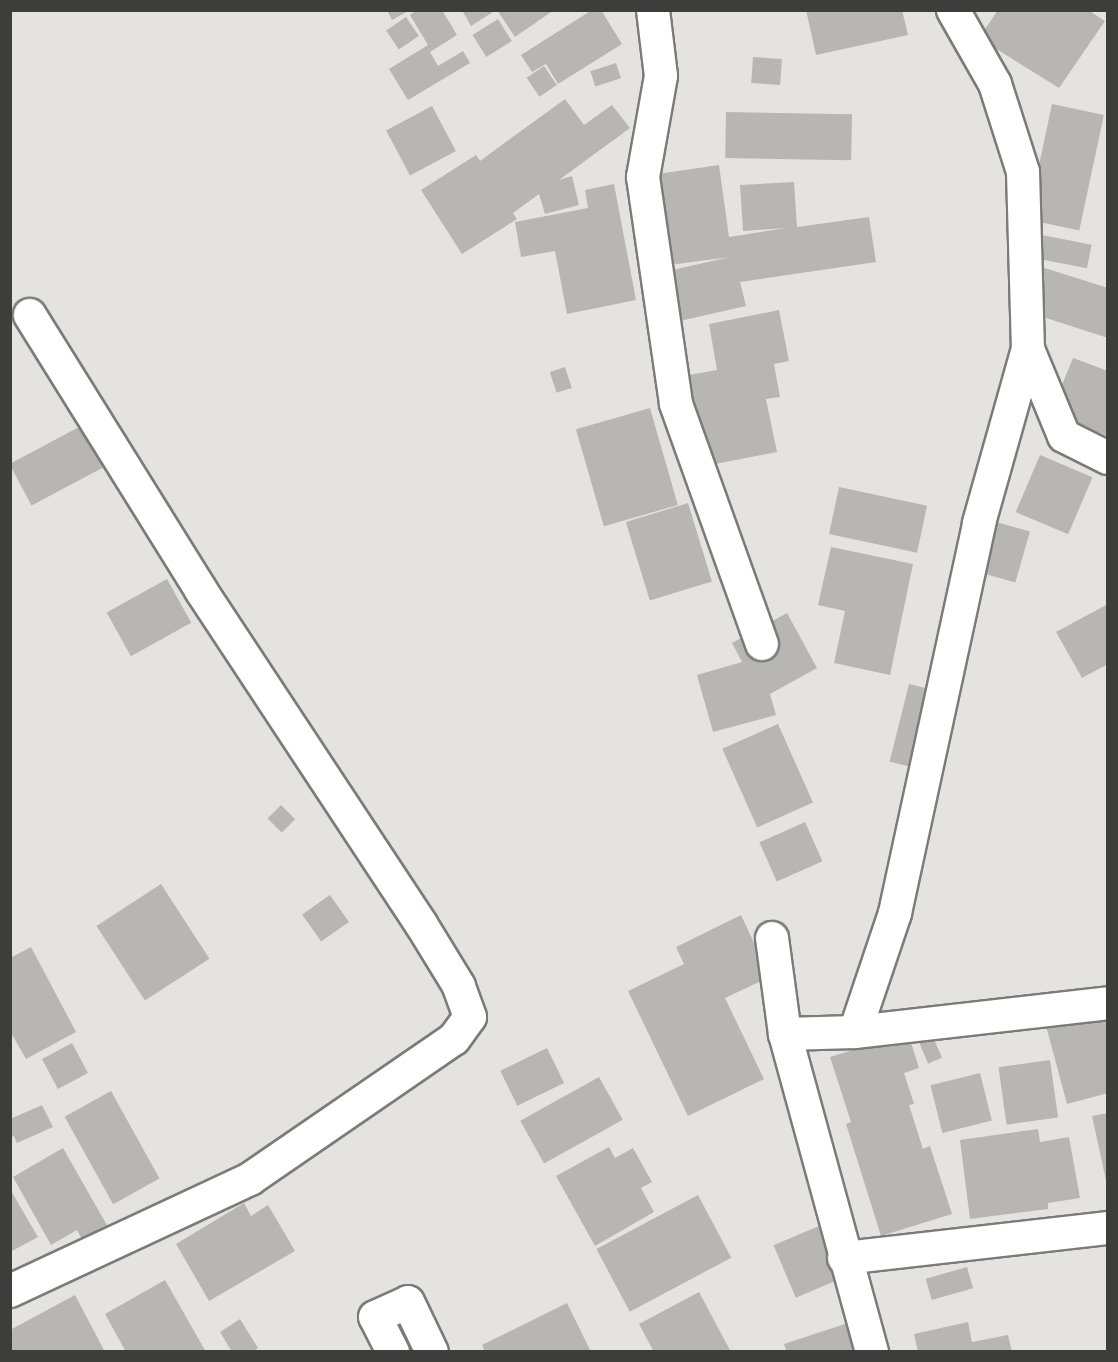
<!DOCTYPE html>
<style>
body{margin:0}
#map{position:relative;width:1118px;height:1362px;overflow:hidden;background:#e5e3e0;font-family:Manrope,sans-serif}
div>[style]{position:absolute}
.building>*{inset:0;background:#b8b6b3;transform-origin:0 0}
.roads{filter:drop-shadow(2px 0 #7d7b78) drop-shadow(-2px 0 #7d7b78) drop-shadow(0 2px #7d7b78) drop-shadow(0 -2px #7d7b78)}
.street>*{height:32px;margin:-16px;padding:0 16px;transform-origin:16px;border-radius:16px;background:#fff}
span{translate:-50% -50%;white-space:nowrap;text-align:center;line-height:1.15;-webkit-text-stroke:5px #fff;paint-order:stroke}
.frame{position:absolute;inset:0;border:12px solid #3d3d3b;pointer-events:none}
</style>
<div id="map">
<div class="building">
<div style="clip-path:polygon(387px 10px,410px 10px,392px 20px)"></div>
<div style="clip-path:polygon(417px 10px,442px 10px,457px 35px,430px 52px,438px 66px,463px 51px,470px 63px,408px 100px,389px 69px,428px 45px,410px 15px)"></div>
<div style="clip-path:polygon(462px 10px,496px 10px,471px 26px)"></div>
<div style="clip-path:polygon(497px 10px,554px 10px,515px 37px)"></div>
<div style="clip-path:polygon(592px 10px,601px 10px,622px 44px,558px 84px,546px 64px,532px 72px,521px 55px)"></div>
<div style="clip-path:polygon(806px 10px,902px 10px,908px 35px,816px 55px)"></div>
<div style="clip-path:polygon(998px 10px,1088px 10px,1105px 21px,1059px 88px,979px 38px)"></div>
<div style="left:406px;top:17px;width:23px;height:24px;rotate:56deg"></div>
<div style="left:498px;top:19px;width:26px;height:30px;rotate:58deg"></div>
<div style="left:753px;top:57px;width:29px;height:26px;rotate:4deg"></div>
<div style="left:616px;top:63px;width:16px;height:27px;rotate:72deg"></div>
<div style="left:544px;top:66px;width:23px;height:21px;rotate:56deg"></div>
<div style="clip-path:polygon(565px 99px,584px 125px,612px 105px,630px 128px,559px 180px,572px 176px,579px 205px,545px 214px,539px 194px,513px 213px,517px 219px,462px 254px,421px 190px,476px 155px,480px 161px)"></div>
<div style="left:1052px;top:104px;width:53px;height:118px;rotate:12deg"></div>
<div style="left:432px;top:106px;width:51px;height:52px;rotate:62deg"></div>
<div style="left:726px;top:112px;width:126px;height:46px;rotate:1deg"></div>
<div style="clip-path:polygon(719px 165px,729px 237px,786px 228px,743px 231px,740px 185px,794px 182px,797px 227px,869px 217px,876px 262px,740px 282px,746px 306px,671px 323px,659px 273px,730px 257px,662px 266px,651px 175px)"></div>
<div style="clip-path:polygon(614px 184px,636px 300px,567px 314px,555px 251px,521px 257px,515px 222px,588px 208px,585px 190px)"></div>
<div style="left:1016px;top:230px;width:77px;height:24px;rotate:11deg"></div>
<div style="clip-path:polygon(1029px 263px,1108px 288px,1108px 338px,1015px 308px)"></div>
<div style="clip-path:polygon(779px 310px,789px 361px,774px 364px,780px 397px,766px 399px,777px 452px,689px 469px,672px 378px,717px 370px,709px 324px)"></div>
<div style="clip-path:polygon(1073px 358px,1108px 371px,1108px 436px,1050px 414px)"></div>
<div style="left:565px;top:367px;width:22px;height:16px;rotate:72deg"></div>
<div style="left:650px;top:408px;width:101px;height:77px;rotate:74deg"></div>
<div style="left:81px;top:426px;width:47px;height:81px;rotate:62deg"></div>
<div style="left:1040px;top:455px;width:57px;height:62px;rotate:23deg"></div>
<div style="left:839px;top:487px;width:90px;height:48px;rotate:12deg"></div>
<div style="left:688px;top:503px;width:82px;height:65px;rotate:73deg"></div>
<div style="left:979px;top:517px;width:53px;height:53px;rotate:16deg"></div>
<div style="clip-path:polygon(831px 547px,913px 564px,890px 675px,834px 663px,845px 611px,818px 605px)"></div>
<div style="left:167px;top:579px;width:50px;height:69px;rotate:61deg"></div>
<div style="clip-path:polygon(1108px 604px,1108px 664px,1082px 678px,1056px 632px)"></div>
<div style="clip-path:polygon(787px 613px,817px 668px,770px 694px,776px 715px,713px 732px,697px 675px,742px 662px,732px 643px)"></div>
<div style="left:909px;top:684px;width:49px;height:80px;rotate:14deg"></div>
<div style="left:778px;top:724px;width:86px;height:61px;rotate:66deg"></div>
<div style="left:281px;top:805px;width:20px;height:19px;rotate:45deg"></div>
<div style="left:805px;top:822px;width:43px;height:50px;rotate:66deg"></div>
<div style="left:161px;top:884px;width:89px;height:77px;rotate:57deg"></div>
<div style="left:330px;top:895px;width:33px;height:34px;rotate:55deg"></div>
<div style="clip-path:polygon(741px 915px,770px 977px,725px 998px,764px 1079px,688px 1116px,628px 991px,684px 964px,676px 947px)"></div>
<div style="clip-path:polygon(31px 947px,76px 1032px,26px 1059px,10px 1031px,10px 958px)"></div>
<div style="clip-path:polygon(1108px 1010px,1108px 1093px,1067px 1104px,1046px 1026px)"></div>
<div style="left:931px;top:1032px;width:28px;height:15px;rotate:67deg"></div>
<div style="clip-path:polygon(908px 1033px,919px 1068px,904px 1073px,914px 1104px,909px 1105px,923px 1149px,930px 1146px,952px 1214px,881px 1236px,846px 1124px,851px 1122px,830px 1057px)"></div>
<div style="left:72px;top:1043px;width:34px;height:34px;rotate:62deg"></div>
<div style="left:547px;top:1048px;width:39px;height:52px;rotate:64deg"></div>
<div style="left:1050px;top:1060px;width:58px;height:52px;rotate:82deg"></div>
<div style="left:980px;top:1073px;width:49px;height:51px;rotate:76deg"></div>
<div style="left:599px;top:1077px;width:49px;height:90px;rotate:61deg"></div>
<div style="left:111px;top:1091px;width:100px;height:53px;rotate:61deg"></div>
<div style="clip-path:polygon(42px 1105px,53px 1127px,17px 1143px,14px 1136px,10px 1138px,10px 1119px)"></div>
<div style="clip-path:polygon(1108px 1113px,1108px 1185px,1107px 1185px,1092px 1116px)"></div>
<div style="clip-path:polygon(1038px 1129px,1040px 1142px,1069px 1137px,1080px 1198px,1048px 1203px,1048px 1209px,970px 1219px,960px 1140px)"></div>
<div style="clip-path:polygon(609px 1147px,615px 1158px,633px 1148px,652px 1182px,641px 1188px,654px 1212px,595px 1246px,556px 1176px)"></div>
<div style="clip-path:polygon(63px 1148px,108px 1227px,83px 1241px,77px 1230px,51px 1245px,13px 1177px)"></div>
<div style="clip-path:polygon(10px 1189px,38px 1237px,10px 1252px)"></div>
<div style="left:698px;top:1195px;width:71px;height:115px;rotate:62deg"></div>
<div style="clip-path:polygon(244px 1203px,251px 1216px,268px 1205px,295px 1251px,209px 1301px,176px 1244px)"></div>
<div style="left:826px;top:1223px;width:57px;height:57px;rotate:67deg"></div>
<div style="left:967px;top:1267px;width:22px;height:43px;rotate:74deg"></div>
<div style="clip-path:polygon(165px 1280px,206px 1352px,126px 1352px,105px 1314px)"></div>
<div style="clip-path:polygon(699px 1292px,731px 1352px,654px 1352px,639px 1324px)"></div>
<div style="clip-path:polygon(75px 1295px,105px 1352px,10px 1352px,10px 1330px)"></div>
<div style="clip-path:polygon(567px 1303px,591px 1352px,485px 1352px,482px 1345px)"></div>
<div style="clip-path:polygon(240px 1319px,258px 1348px,252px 1352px,232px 1352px,220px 1332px)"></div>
<div style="clip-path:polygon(854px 1321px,865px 1352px,787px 1352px,784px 1344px)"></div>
<div style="clip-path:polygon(968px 1322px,972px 1342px,1008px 1335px,1012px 1352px,918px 1352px,914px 1334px)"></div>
</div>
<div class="roads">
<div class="street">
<div style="left:653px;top:10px;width:66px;rotate:83.1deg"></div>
<div style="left:661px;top:76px;width:103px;rotate:100.1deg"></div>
<div style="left:643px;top:177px;width:229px;rotate:81.7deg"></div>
<div style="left:676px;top:404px;width:255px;rotate:70.3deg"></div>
<div style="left:953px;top:10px;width:85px;rotate:60.4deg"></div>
<div style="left:995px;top:84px;width:92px;rotate:72.3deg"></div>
<div style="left:1023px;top:172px;width:177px;rotate:88.4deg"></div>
<div style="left:1028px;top:349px;width:94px;rotate:67.5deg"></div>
<div style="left:1064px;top:436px;width:49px;rotate:26.6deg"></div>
<div style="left:772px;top:938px;width:97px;rotate:82.3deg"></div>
<div style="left:785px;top:1034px;width:330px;rotate:74.7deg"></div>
<div style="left:855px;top:1032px;width:126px;rotate:-71.4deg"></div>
<div style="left:895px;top:913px;width:399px;rotate:-77.8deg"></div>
<div style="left:979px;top:523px;width:181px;rotate:-74.3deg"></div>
<div style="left:785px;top:1034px;width:70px;rotate:-1.6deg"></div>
<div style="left:855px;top:1032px;width:255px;rotate:-6.5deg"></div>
<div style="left:844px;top:1258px;width:266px;rotate:-6.5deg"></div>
<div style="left:10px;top:1291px;width:265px;rotate:-25deg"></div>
<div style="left:250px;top:1179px;width:247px;rotate:-34.5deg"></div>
<div style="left:454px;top:1039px;width:27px;rotate:-54deg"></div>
<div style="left:470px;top:1017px;width:33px;rotate:-110deg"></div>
<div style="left:459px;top:986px;width:73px;rotate:-121.5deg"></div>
<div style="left:421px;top:924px;width:400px;rotate:-123.4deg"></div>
<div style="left:201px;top:590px;width:324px;rotate:-121.9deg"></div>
<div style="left:393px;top:1352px;width:39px;rotate:-117deg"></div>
<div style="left:375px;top:1317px;width:36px;rotate:-24deg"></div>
<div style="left:408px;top:1302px;width:55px;rotate:64.4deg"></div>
</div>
</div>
<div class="frame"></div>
</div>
